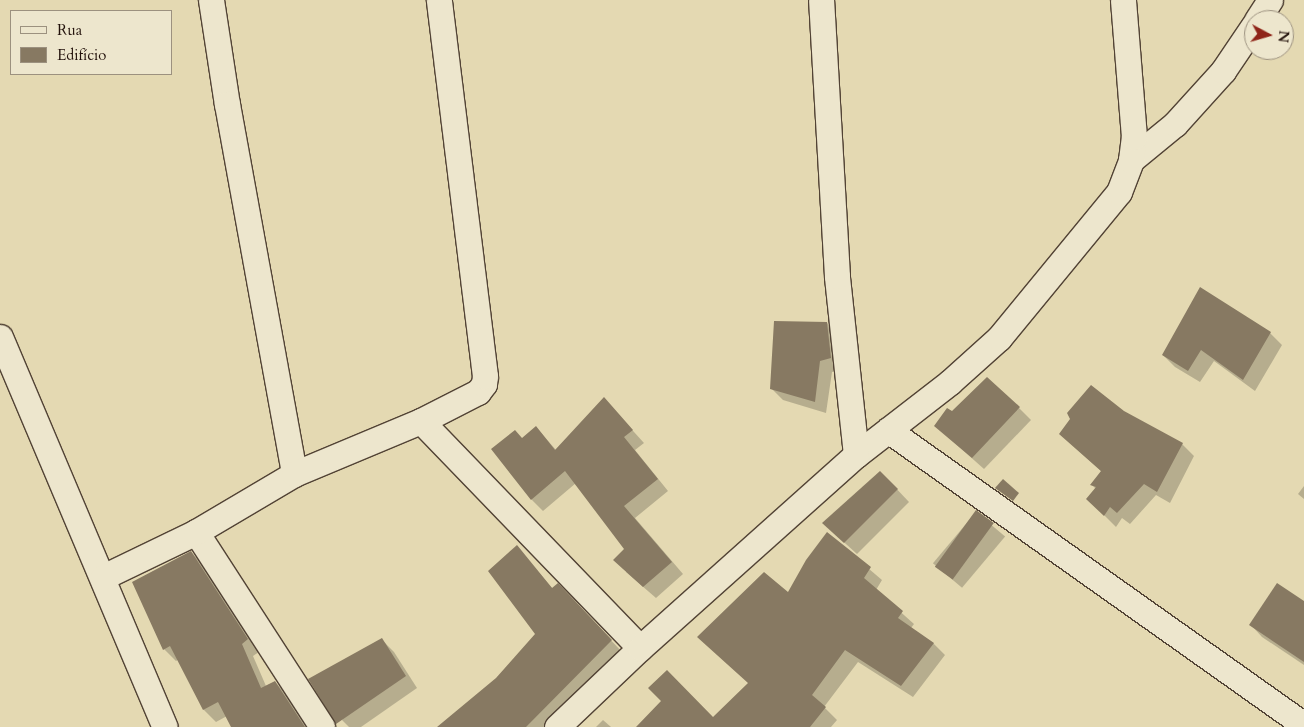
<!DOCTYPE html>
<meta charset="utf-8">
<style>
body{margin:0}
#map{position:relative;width:1304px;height:727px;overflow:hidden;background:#e4d9b2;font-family:Cardo,serif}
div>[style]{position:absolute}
.shadow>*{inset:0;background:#0003;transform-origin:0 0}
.building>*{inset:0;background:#877962;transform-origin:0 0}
.roads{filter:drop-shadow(1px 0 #524335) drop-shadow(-1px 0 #524335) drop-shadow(0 1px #524335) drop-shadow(0 -1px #524335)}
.street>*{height:25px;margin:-12.5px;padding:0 12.5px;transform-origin:12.5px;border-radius:12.5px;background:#ede6cd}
span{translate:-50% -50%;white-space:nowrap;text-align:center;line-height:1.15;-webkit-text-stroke:5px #ede6cd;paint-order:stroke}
.legend{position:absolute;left:10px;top:10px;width:162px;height:65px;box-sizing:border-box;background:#ede6cd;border:1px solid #9c917f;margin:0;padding:6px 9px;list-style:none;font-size:15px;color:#22110b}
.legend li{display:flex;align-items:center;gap:10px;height:25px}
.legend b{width:25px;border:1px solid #9c917f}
.north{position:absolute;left:1244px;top:10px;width:50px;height:50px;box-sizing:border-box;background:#ede6cd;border:1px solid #9c917f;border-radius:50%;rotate:96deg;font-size:14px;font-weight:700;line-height:20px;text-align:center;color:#22110b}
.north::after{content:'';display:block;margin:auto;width:18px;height:22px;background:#8f2418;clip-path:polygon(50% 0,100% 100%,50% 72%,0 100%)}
</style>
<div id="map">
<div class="shadow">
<div style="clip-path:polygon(1200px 289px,1270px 333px,1282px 345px,1255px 391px,1214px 361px,1200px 382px,1175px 367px,1163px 355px)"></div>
<div style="clip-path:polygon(827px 323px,839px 336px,843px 370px,832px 372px,826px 413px,783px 400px,771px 388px)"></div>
<div style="clip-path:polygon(1019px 408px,1031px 420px,984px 469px,948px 437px,953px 412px)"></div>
<div style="clip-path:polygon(615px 411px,644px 443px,635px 450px,668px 491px,635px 518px,683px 574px,656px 598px,626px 572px,626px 550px,576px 483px,543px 511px,532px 500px,522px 440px,536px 427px,556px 450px)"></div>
<div style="clip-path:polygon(1124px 412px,1182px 444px,1194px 456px,1170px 503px,1156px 495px,1130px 524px,1122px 518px,1116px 527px,1088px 499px,1096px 489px,1092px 485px,1102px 472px,1060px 434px)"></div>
<div style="clip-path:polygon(892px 484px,909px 502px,857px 554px,836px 535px)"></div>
<div style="clip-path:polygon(1304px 486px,1304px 499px,1298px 494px)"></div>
<div style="left:976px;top:512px;width:38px;height:67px;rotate:40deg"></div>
<div style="clip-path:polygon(828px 534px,882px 580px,876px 590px,914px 624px,911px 628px,933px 643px,945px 655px,913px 697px,858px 662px,824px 707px,837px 720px,831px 727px,637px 727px,713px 718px,749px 684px,788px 593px)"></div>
<div style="clip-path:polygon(517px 547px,553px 589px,570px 597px,623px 653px,545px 727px,440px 727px,497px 679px,536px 634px)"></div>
<div style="clip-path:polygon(191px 552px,203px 564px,259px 652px,253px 656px,266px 686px,275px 682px,287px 694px,308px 727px,233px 727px,227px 716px,216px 722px,204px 710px,179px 659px,176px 661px,164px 649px)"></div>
<div style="clip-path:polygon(1304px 603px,1304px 665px,1262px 637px,1251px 625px)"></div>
<div style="clip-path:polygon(382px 640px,394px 652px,417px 688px,361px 727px,349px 727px,342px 720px)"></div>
<div style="clip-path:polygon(603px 720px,611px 727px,596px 727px)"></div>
</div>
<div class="building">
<div style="clip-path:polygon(1200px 287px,1271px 332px,1243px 380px,1201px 350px,1188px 371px,1162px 355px)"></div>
<div style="clip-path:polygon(774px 321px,827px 322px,831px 358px,820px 361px,815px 402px,770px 389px)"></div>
<div style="clip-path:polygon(987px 377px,1020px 407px,972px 458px,934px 426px,947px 408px,952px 411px)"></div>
<div style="clip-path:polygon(1091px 385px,1124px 411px,1183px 443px,1157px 492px,1144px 484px,1117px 513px,1110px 507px,1104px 516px,1086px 499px,1096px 487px,1090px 485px,1101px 471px,1059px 434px,1070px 419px,1067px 413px)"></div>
<div style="clip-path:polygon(604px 397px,633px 430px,624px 437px,658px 479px,624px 506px,672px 562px,643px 587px,613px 560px,624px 549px,565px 471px,531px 500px,491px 449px,515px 430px,522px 438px,536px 426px,555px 450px)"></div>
<div style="clip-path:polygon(880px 471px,898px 489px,844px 543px,822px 523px)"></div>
<div style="clip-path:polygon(1003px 479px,1019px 493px,1013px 501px,995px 488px)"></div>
<div style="left:976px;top:510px;width:22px;height:70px;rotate:36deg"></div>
<div style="clip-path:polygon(827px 532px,871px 567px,864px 578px,903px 611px,898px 618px,934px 643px,901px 686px,845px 650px,812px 695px,826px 707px,810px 727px,636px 727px,661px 701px,648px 688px,667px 670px,713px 717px,748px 683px,697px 637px,764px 572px,788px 592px,806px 560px)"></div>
<div style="clip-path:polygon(517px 545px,552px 588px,558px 583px,612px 640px,526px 727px,437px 727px,496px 678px,535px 634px,488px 571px)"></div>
<div style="clip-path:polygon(191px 551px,248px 639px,242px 644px,261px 688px,275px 681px,305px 727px,231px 727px,218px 702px,203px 710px,170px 646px,163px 650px,132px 582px)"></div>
<div style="clip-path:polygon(1277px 583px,1304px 601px,1304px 662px,1249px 625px)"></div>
<div style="clip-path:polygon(382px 638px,406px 676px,336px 724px,308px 679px)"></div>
</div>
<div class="roads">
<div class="street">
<div style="left:211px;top:0;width:105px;rotate:81.3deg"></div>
<div style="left:227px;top:104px;width:376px;rotate:79.7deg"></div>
<div style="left:1257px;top:20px;width:24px;rotate:-57deg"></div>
<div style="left:1131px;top:160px;width:57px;rotate:-39.3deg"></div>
<div style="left:1175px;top:124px;width:72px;rotate:-47.8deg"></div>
<div style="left:1223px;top:71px;width:55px;rotate:-56deg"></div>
<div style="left:0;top:337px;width:423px;rotate:67.1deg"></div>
<div style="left:421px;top:421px;width:315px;rotate:46deg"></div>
<div style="left:888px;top:430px;width:510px;rotate:35.34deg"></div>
<div style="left:856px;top:455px;width:119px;rotate:-37.8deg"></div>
<div style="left:950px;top:382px;width:66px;rotate:-41.9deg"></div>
<div style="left:999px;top:338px;width:189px;rotate:-50.6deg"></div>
<div style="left:1119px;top:192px;width:34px;rotate:-69deg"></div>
<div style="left:1131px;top:160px;width:23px;rotate:-83deg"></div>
<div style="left:1134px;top:137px;width:137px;rotate:-94.6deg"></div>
<div style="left:196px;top:532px;width:232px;rotate:57.1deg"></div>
<div style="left:103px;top:577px;width:103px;rotate:-25.8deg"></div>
<div style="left:196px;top:532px;width:114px;rotate:-30.6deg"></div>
<div style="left:294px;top:474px;width:138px;rotate:-22.7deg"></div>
<div style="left:421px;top:421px;width:64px;rotate:-27deg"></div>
<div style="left:478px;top:392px;width:10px;rotate:-53deg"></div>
<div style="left:484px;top:384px;width:8px;rotate:-83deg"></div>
<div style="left:485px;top:376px;width:379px;rotate:-97deg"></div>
<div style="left:557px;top:727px;width:115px;rotate:-43.6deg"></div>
<div style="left:640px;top:648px;width:290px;rotate:-41.8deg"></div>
<div style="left:856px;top:455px;width:180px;rotate:-96.1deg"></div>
<div style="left:837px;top:276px;width:276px;rotate:-93.3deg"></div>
</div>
</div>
<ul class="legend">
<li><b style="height:6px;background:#ede6cd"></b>Rua</li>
<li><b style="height:14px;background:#877962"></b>Edifício</li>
</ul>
<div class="north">N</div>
</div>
